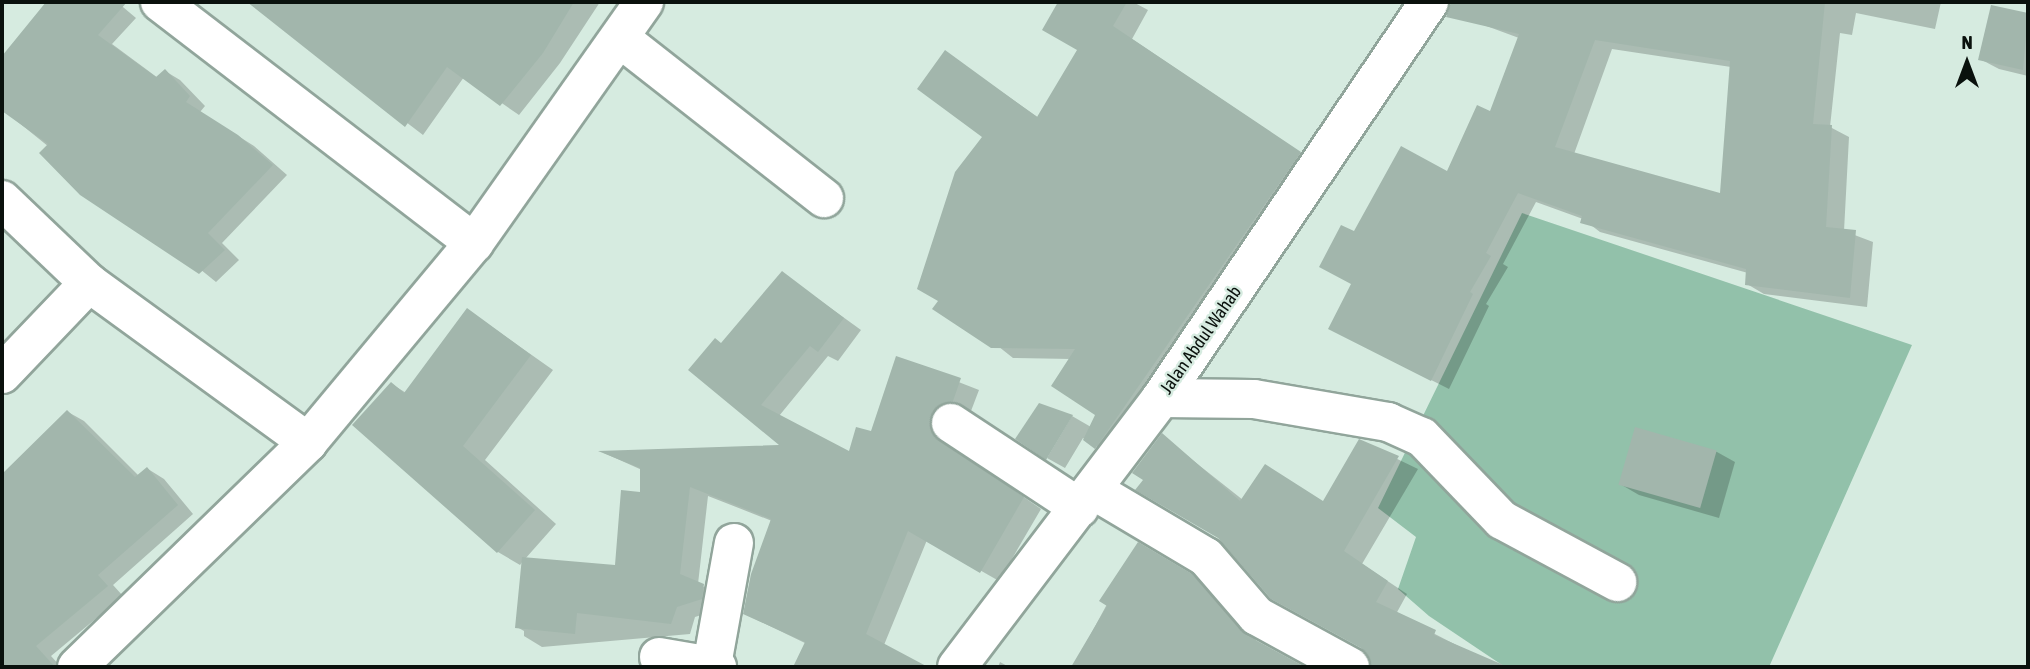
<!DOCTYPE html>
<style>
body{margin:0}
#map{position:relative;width:2030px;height:669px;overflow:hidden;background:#d6ebe0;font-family:"Asap Condensed",sans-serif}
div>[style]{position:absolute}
.green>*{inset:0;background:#92c1aa}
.shadow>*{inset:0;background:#0003}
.building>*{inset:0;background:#a2b6ac;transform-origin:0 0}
.roads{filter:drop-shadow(2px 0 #91a59b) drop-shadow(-2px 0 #91a59b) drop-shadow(0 2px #91a59b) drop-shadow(0 -2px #91a59b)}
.minor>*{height:38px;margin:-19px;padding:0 19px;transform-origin:19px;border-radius:19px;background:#fff}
.tertiary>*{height:38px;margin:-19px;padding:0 19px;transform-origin:19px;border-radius:19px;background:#fff}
span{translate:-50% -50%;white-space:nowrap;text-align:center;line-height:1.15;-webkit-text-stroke:5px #d6ebe0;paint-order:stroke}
.street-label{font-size:18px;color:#0a110d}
.frame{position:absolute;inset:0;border:4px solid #0a110d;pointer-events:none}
.north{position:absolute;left:1932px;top:28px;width:70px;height:70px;-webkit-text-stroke:5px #d6ebe0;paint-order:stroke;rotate:0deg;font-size:19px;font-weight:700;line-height:28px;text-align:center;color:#0a110d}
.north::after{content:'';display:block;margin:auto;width:24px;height:32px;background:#0a110d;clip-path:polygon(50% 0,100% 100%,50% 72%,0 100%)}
</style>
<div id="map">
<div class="green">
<div style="clip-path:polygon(1522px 213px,1912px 345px,1769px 667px,1505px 667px,1429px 616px,1398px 589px,1416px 537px,1378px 508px)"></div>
</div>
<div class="shadow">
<div style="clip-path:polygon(48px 2px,117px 2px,136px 18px,112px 44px,158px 78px,165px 71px,180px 80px,205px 106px,200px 112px,254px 146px,287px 175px,222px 243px,239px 260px,216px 282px,2px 109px,2px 58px)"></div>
<div style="clip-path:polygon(249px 2px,374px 2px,392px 14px,400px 2px,600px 2px,560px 63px,519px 115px,464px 77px,423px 135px)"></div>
<div style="clip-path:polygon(1060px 2px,1133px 2px,1148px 10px,1132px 39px,1319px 165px,1116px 458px,1083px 438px,1065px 468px,1047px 458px,1072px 416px,1091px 427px,1097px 414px,1071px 359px,1013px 358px,940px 300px,984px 136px,946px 53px,1039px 118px,1080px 50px,1044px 30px)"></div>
<div style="clip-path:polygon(evenodd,1487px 2px,1941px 2px,1935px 29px,1856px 13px,1852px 35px,1840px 33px,1830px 127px,1849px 137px,1844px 231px,1873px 242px,1867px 307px,1764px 294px,1747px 284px,1748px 273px,1600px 232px,1583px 219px,1536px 202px,1503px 264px,1508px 267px,1486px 304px,1489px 306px,1449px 389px,1348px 338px,1354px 234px,1447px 173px,1491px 114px,1519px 38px,1481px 24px,1487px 2px,1612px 49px,1731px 67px,1722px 195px,1574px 154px,1612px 49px)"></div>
<div style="clip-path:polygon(1992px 7px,2028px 15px,2028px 76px,1999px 69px,1980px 59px)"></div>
<div style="clip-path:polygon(782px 273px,861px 330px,838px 361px,828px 356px,779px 416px,850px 453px,872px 433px,897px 358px,979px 390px,971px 411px,950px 422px,950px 446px,1041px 509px,999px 581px,927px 540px,884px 645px,923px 667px,795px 667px,807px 644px,745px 614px,772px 521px,708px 496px,698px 584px,722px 597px,720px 609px,695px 617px,690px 634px,542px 647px,524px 636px,524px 631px,517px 627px,523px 561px,520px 565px,498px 552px,392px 384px,406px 393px,468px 310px,553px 370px,485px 460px,556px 524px,525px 559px,616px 567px,642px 494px,642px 470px,604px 453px,783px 447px,722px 345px)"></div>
<div style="clip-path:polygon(68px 412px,84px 421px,139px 476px,148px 469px,164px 479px,193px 514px,113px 585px,123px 596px,51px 656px,61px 667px,2px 667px,2px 481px,35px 454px)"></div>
<div style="clip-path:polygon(1636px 429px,1717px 452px,1735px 462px,1719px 518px,1639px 495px,1620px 484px)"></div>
<div style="clip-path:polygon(1162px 436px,1243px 500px,1324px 502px,1360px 441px,1418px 469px,1362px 564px,1407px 594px,1396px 614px,1499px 667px,1373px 667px,1371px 655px,1146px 480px)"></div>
<div style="clip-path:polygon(1139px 545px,1206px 584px,1259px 644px,1301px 667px,1206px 667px,1190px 658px,1184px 667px,1073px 667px)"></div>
<div style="clip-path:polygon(1000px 662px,1009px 667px,998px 667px)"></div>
</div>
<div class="building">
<div style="clip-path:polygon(46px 2px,127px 2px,98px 35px,156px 77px,165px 69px,190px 96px,186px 102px,238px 135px,273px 165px,208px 233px,225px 250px,199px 274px,80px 195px,39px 153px,48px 144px,2px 111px,2px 56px)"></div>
<div style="clip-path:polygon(247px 2px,574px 2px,543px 53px,500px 106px,447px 67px,405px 127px)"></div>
<div style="clip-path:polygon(1058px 2px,1127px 2px,1113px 26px,1301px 152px,1095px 449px,1083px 440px,1095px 415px,1051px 386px,1075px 349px,991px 348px,932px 309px,938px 301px,917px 289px,955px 172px,982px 137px,917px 89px,945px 50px,1037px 117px,1077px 50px,1042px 30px)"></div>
<div style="clip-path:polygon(evenodd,1451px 2px,1825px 2px,1813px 124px,1832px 125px,1826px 227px,1856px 230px,1850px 298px,1745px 285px,1746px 269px,1580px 223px,1582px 216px,1518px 193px,1486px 253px,1491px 256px,1470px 292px,1473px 294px,1431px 381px,1328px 329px,1351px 284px,1319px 267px,1341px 225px,1354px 231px,1401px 146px,1447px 171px,1477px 105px,1490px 111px,1519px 34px,1446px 17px,1451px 2px,1595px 40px,1730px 61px,1720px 193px,1555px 147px,1595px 40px)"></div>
<div style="clip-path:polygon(1991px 5px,2028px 13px,2023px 70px,1978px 60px)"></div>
<div style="clip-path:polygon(782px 271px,844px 318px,818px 352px,810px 346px,761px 405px,849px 451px,856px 427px,871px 431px,896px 356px,961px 378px,953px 401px,932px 412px,932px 433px,1024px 497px,980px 573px,908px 531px,866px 634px,928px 667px,793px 667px,805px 642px,743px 614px,751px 574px,771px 519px,690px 487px,680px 574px,704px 584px,702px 599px,677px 607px,671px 624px,577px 613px,575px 634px,515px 628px,522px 557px,615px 565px,621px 490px,640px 492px,640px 468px,598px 451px,779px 445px,688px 370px,715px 338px,721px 343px)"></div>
<div style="clip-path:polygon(467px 308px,531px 355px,463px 446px,535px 510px,497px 553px,352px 425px,391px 382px,404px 393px)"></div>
<div style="clip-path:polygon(1039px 403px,1073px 415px,1046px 460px,1015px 439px)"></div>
<div style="clip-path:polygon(67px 410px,135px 477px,147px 467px,178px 505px,98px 575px,108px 586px,36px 646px,55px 667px,2px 667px,2px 474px)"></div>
<div style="left:1635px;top:427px;width:85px;height:60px;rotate:16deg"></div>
<div style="clip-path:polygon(1162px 433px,1240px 501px,1265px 464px,1323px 501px,1359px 439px,1399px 456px,1344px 551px,1388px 581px,1376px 602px,1436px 630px,1434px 635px,1508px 667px,1372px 667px,1361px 648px,1271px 599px,1218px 538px,1135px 490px,1143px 480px,1132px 473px)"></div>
<div style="clip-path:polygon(1138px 542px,1192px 574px,1246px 635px,1305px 667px,1071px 667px,1107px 606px,1099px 601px)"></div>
</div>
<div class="roads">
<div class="minor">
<div style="left:160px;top:2px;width:396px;rotate:37.5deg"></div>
<div style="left:621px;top:39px;width:258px;rotate:38.1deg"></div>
<div style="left:2px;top:200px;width:120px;rotate:43.7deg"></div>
<div style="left:89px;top:283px;width:271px;rotate:36deg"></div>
<div style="left:2px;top:374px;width:126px;rotate:-46.3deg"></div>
<div style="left:1161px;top:398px;width:93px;rotate:0.6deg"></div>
<div style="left:1254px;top:399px;width:136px;rotate:9.7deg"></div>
<div style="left:1388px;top:422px;width:37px;rotate:24deg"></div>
<div style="left:1422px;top:437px;width:115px;rotate:46.1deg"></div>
<div style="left:1502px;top:520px;width:131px;rotate:28.3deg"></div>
<div style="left:951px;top:423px;width:154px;rotate:33.4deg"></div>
<div style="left:1093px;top:490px;width:131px;rotate:30.7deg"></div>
<div style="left:1206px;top:557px;width:78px;rotate:49.2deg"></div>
<div style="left:1257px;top:616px;width:106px;rotate:28.7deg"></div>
<div style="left:659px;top:657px;width:59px;rotate:9.8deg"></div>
<div style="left:712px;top:665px;width:124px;rotate:-79.8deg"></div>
<div style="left:77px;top:667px;width:322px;rotate:-44.2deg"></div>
<div style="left:308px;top:442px;width:259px;rotate:-50.2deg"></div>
<div style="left:474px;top:243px;width:295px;rotate:-54.8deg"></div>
</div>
<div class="tertiary">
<div style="left:957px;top:667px;width:338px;rotate:-52.8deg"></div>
<div style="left:1161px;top:398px;width:478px;rotate:-55.9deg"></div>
</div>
</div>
<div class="street-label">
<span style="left:1201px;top:340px;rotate:-55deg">Jalan Abdul Wahab</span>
</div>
<div class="frame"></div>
<div class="north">N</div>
</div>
